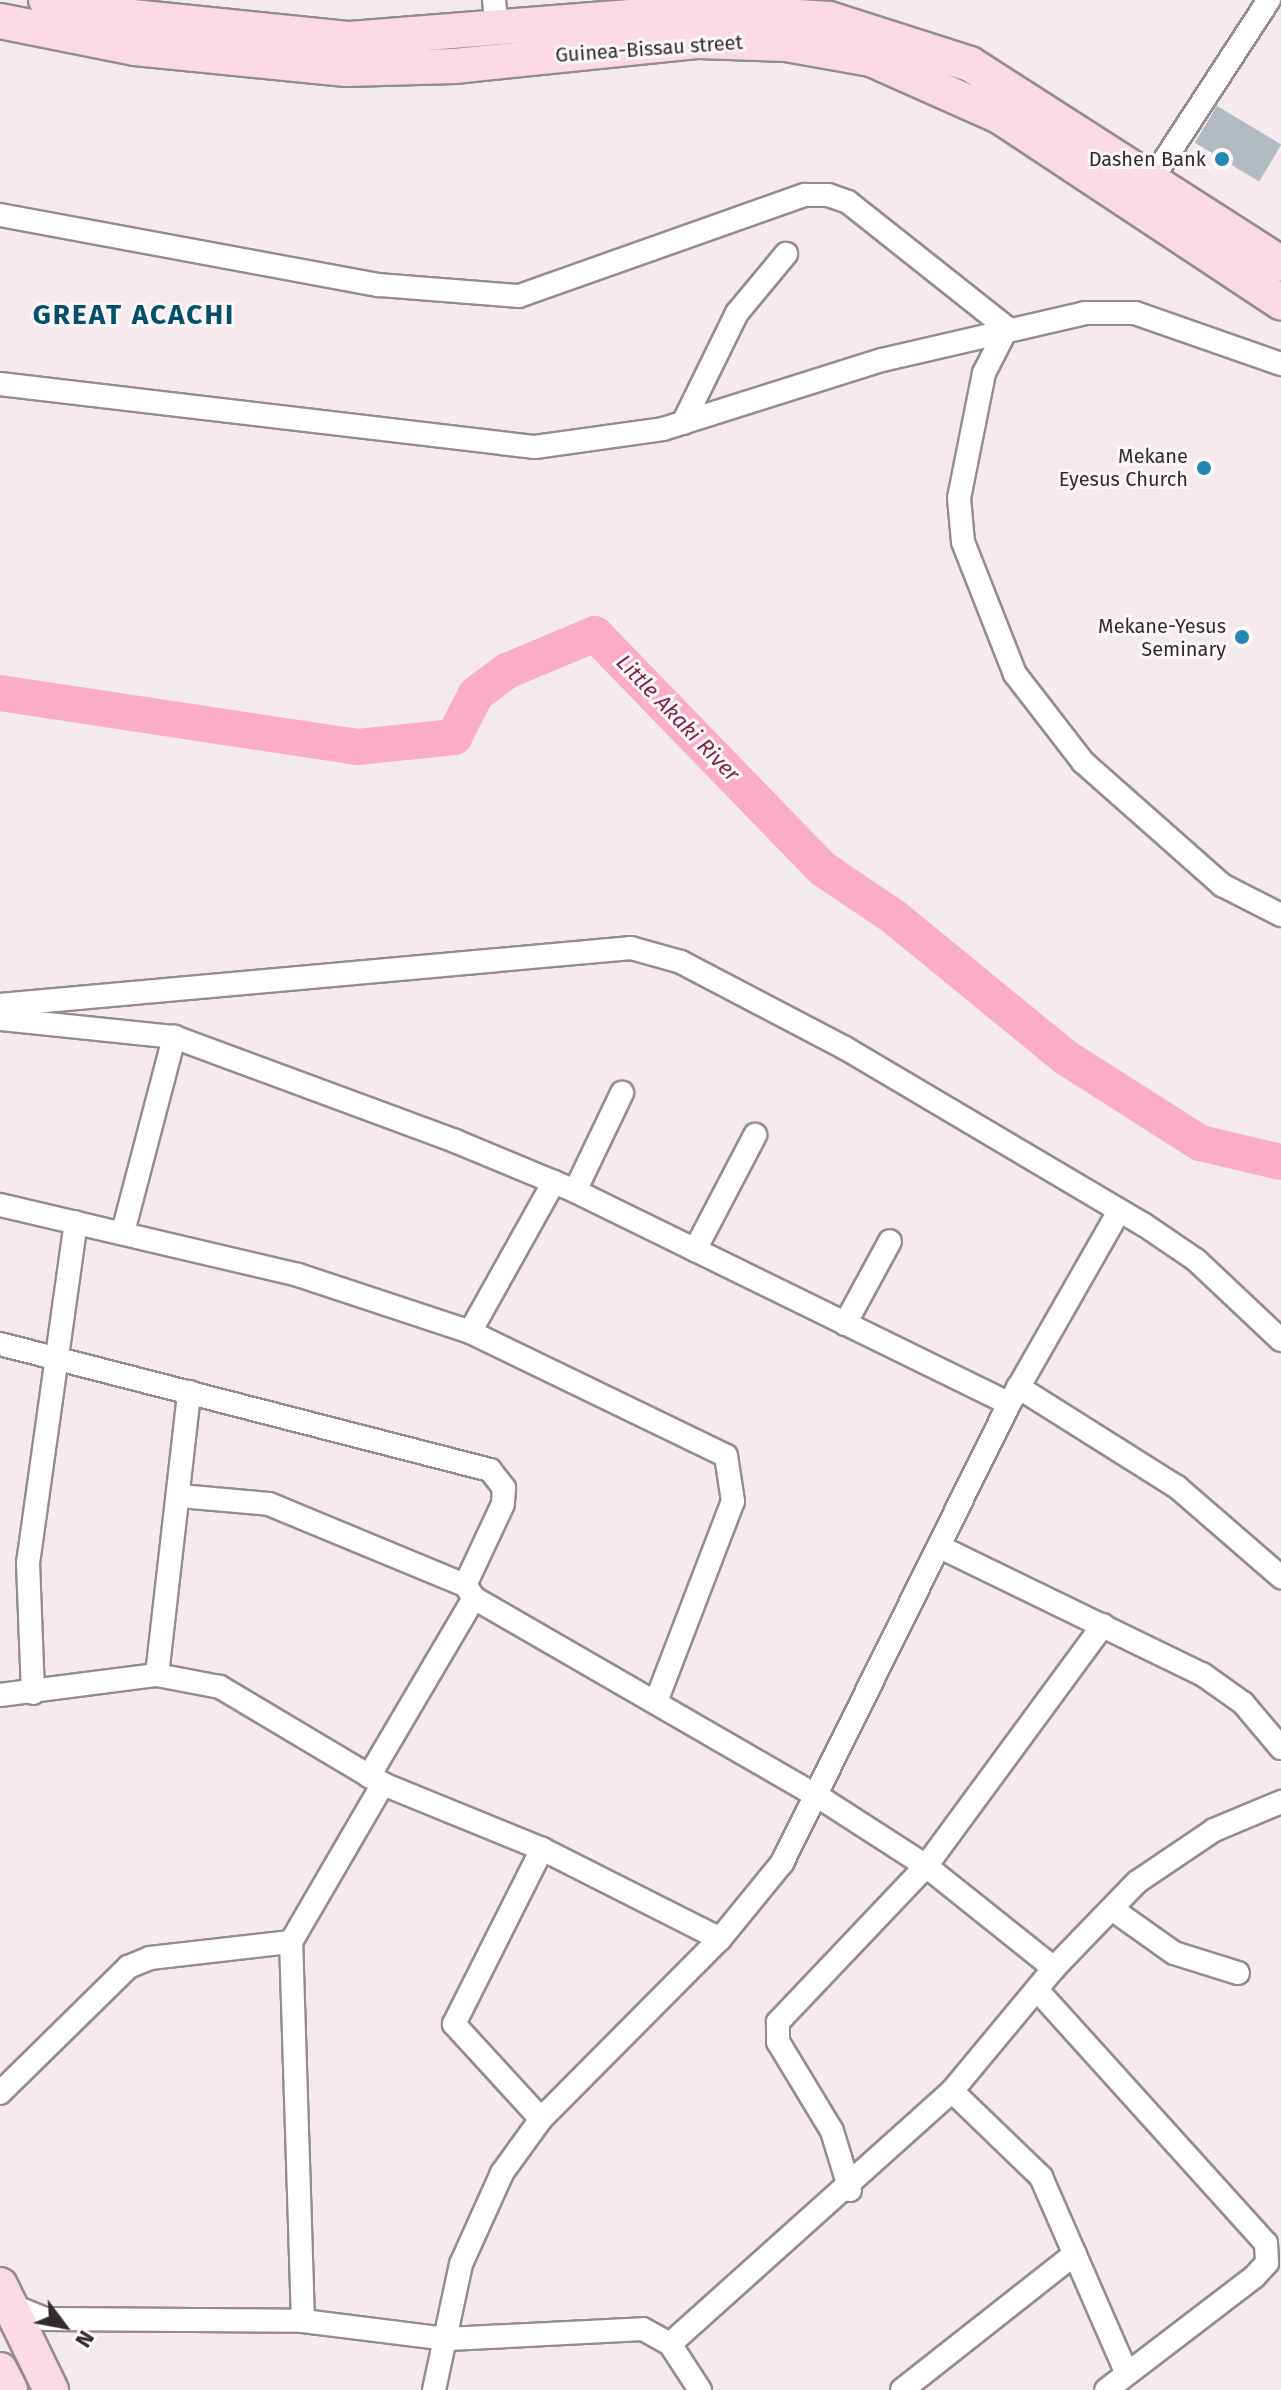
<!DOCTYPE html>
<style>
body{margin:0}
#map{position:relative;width:1281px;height:2390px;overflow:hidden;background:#f4e9ec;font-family:"Fira Sans",sans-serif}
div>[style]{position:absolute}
.river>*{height:36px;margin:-18px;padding:0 18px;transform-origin:18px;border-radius:18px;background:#faadc5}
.building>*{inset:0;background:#b0babf;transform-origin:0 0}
.roads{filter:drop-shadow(2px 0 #968c8f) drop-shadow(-2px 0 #968c8f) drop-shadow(0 2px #968c8f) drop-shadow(0 -2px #968c8f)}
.minor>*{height:22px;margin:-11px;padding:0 11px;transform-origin:11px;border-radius:11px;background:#fff}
.primary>*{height:34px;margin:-17px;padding:0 17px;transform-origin:17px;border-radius:17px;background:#fadae3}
.dots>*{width:22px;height:22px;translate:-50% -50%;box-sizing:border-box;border:4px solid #fef7f9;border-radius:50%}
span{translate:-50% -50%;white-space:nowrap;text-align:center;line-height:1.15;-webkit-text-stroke:6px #fef7f9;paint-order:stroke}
.street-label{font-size:20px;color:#302c2d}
.poi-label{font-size:20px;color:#302c2d}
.right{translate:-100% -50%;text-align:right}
.water-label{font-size:22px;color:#7c264a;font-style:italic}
.district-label{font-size:28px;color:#03506c;font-weight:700;letter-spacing:2px}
.north{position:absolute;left:24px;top:2286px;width:80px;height:80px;-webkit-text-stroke:6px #fef7f9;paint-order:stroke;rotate:122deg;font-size:22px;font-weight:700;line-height:32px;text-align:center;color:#302c2d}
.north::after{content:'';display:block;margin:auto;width:28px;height:36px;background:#302c2d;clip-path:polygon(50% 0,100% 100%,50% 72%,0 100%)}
</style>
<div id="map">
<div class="river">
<div style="left:0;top:693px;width:362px;rotate:8.6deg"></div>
<div style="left:358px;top:747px;width:97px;rotate:-5.9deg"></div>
<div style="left:454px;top:737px;width:48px;rotate:-62.9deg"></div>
<div style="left:476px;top:694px;width:39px;rotate:-37deg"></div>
<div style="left:507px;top:671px;width:95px;rotate:-22.8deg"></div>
<div style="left:595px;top:634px;width:327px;rotate:45.9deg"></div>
<div style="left:823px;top:869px;width:86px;rotate:34.1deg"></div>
<div style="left:894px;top:917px;width:221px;rotate:39.3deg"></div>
<div style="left:1065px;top:1057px;width:160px;rotate:32.5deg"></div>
<div style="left:1200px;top:1143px;width:83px;rotate:13.2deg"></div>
</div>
<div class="building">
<div style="left:1217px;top:106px;width:75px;height:43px;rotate:31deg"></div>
</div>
<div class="roads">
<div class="minor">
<div style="left:494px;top:0;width:31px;rotate:84deg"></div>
<div style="left:1145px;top:190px;width:227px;rotate:-56.9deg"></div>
<div style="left:0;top:215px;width:385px;rotate:10.5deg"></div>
<div style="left:379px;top:285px;width:140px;rotate:4.5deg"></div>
<div style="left:519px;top:296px;width:303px;rotate:-19.5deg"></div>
<div style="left:805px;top:195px;width:23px"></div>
<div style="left:828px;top:195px;width:21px;rotate:19deg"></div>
<div style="left:848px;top:202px;width:203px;rotate:38.4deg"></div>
<div style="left:1007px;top:328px;width:51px;rotate:117.1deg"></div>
<div style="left:984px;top:373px;width:127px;rotate:101.3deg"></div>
<div style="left:959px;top:498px;width:44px;rotate:84.8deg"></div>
<div style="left:963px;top:542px;width:142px;rotate:68.5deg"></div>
<div style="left:1015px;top:674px;width:111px;rotate:52.3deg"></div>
<div style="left:1083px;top:762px;width:186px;rotate:41.5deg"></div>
<div style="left:1222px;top:885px;width:66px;rotate:27deg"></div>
<div style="left:0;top:384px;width:539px;rotate:6.72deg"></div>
<div style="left:535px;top:447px;width:129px;rotate:-8deg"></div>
<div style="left:663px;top:429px;width:230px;rotate:-17.5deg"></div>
<div style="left:882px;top:360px;width:208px;rotate:-13deg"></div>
<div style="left:1085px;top:313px;width:50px"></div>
<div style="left:1135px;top:313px;width:155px;rotate:19.3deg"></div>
<div style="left:683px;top:423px;width:123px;rotate:-63.9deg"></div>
<div style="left:737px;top:313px;width:77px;rotate:-50.3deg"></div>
<div style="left:0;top:1005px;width:634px;rotate:-5.16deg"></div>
<div style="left:631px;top:948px;width:52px;rotate:15.6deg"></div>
<div style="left:681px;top:962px;width:185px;rotate:27.7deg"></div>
<div style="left:845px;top:1048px;width:346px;rotate:30.6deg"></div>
<div style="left:1143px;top:1224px;width:64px;rotate:34.2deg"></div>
<div style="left:1196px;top:1260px;width:117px;rotate:43.3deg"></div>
<div style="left:0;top:1019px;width:175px;rotate:5.9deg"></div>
<div style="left:174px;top:1037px;width:300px;rotate:20.3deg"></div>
<div style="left:455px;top:1141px;width:130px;rotate:22.6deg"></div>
<div style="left:575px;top:1191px;width:483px;rotate:26.1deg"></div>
<div style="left:575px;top:1191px;width:109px;rotate:-64.4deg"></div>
<div style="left:0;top:1205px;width:306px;rotate:13.2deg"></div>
<div style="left:298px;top:1275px;width:181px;rotate:18.3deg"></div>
<div style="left:470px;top:1332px;width:284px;rotate:25.8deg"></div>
<div style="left:726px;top:1456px;width:46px;rotate:81.2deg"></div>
<div style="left:733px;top:1501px;width:215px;rotate:111deg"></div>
<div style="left:123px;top:1232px;width:202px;rotate:-75.3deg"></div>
<div style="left:695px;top:1250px;width:130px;rotate:-62.4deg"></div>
<div style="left:845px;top:1324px;width:94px;rotate:-61.5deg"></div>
<div style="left:470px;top:1332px;width:172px;rotate:-60.8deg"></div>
<div style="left:0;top:1344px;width:506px;rotate:14.42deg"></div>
<div style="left:490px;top:1470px;width:23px;rotate:52deg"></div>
<div style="left:504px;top:1488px;width:16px;rotate:94deg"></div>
<div style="left:503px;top:1504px;width:89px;rotate:115.1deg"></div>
<div style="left:1018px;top:1387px;width:188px;rotate:32.2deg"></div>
<div style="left:1177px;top:1487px;width:138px;rotate:40.9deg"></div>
<div style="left:180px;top:1496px;width:89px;rotate:5.1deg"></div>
<div style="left:269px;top:1504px;width:212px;rotate:22.5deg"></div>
<div style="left:465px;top:1585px;width:16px;rotate:55deg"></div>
<div style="left:474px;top:1598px;width:207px;rotate:120.5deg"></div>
<div style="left:942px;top:1548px;width:289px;rotate:25.9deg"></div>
<div style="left:1202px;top:1674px;width:50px;rotate:35.3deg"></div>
<div style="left:1243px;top:1703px;width:59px;rotate:49.8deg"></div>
<div style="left:474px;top:1598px;width:398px;rotate:30deg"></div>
<div style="left:819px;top:1797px;width:127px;rotate:32.8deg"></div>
<div style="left:926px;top:1866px;width:164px;rotate:38.6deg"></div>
<div style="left:157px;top:1675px;width:285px;rotate:-83.5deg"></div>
<div style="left:33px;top:1693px;width:130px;rotate:-92.2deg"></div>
<div style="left:28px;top:1563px;width:344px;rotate:-82deg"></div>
<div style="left:0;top:1695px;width:158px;rotate:-7.3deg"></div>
<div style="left:157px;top:1675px;width:64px;rotate:10.8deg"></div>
<div style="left:220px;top:1687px;width:190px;rotate:30.8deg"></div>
<div style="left:383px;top:1784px;width:172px;rotate:22.2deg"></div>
<div style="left:542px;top:1849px;width:199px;rotate:26.8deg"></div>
<div style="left:1112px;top:1909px;width:76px;rotate:35.4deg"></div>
<div style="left:1174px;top:1953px;width:67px;rotate:17.4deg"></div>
<div style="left:1039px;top:1992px;width:338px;rotate:47.9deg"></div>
<div style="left:1266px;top:2243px;width:20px;rotate:87deg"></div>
<div style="left:1267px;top:2263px;width:19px;rotate:133deg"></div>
<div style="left:1254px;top:2277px;width:186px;rotate:142.6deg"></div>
<div style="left:952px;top:2091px;width:124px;rotate:44deg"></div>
<div style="left:1041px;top:2177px;width:213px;rotate:66.4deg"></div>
<div style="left:0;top:2093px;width:180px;rotate:-44.5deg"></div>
<div style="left:128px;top:1967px;width:24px;rotate:-22deg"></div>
<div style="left:150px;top:1958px;width:142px;rotate:-6.5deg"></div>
<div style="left:541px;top:2119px;width:129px;rotate:-132.5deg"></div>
<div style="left:454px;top:2024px;width:196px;rotate:-63.3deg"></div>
<div style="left:850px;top:2190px;width:62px;rotate:-107deg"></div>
<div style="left:832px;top:2131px;width:104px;rotate:-121.2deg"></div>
<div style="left:778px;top:2042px;width:20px;rotate:-90deg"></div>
<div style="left:778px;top:2022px;width:215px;rotate:-46.5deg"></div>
<div style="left:926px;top:1866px;width:299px;rotate:-53.7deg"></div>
<div style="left:8px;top:2304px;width:40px;rotate:22deg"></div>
<div style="left:45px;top:2319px;width:258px;rotate:0.4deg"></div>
<div style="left:303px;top:2321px;width:146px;rotate:7.1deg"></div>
<div style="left:448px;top:2339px;width:195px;rotate:-2.9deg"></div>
<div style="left:643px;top:2329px;width:31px;rotate:29deg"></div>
<div style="left:670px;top:2344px;width:55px;rotate:56.9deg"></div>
<div style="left:303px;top:2321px;width:379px;rotate:-91.8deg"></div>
<div style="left:291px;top:1942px;width:183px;rotate:-59.8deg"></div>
<div style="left:670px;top:2344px;width:379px;rotate:-41.9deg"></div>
<div style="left:952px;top:2091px;width:160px;rotate:-50.3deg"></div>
<div style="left:1054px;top:1968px;width:120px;rotate:-46deg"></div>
<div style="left:1137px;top:1882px;width:93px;rotate:-34deg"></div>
<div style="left:1214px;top:1830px;width:73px;rotate:-22.7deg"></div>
<div style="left:434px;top:2390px;width:129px;rotate:-77.9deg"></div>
<div style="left:461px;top:2264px;width:100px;rotate:-65.7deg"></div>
<div style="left:502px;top:2173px;width:67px;rotate:-54.2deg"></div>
<div style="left:541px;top:2119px;width:254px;rotate:-45.2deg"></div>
<div style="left:720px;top:1939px;width:98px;rotate:-50.8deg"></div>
<div style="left:782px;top:1863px;width:512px;rotate:-63.69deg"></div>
<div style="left:1009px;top:1404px;width:218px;rotate:-60.3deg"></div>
<div style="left:902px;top:2390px;width:220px;rotate:-38.2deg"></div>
</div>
<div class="primary">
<div style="left:46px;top:0;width:88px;rotate:11.2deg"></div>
<div style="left:132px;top:17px;width:219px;rotate:5.8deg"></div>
<div style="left:350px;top:39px;width:358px;rotate:-4.5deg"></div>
<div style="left:707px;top:11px;width:122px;rotate:3.8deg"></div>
<div style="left:829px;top:19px;width:148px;rotate:17.7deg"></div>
<div style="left:970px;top:64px;width:370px;rotate:32.7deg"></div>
<div style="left:0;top:21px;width:138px;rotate:11.3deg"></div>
<div style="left:135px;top:48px;width:212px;rotate:5.7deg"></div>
<div style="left:346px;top:69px;width:109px;rotate:-1.6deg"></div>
<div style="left:455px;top:66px;width:245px;rotate:-5.9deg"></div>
<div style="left:699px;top:41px;width:87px;rotate:2deg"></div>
<div style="left:786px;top:44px;width:86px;rotate:10deg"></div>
<div style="left:871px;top:59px;width:142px;rotate:24deg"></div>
<div style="left:1001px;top:117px;width:336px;rotate:33.5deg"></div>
<div style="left:0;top:2285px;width:117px;rotate:64.1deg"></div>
<div style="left:0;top:2370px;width:22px;rotate:63deg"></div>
</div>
</div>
<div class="dots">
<div style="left:1222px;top:159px;background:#2288b1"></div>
<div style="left:1204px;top:468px;background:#2288b1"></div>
<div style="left:1242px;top:637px;background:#2288b1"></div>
</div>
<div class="street-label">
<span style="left:649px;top:49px;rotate:-4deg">Guinea-Bissau street</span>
</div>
<div class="poi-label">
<span class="right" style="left:1206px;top:159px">Dashen Bank</span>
<span class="right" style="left:1188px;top:468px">Mekane<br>Eyesus Church</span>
<span class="right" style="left:1226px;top:638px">Mekane-Yesus<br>Seminary</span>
</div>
<div class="water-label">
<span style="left:678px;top:718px;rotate:46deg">Little Akaki River</span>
</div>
<div class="district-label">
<span style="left:134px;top:315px">GREAT ACACHI</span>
</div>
<div class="north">N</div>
</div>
